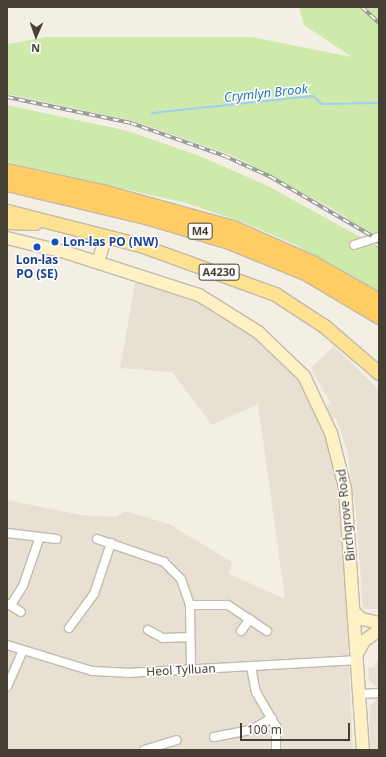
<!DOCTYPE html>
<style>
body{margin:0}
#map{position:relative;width:386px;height:757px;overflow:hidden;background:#f3efe5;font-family:"Noto Sans",sans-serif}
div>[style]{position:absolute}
.residential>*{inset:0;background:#e8e1d3}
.green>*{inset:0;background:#cdeaab}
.stream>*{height:2px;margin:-1px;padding:0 1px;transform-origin:1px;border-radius:1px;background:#9ecff4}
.roads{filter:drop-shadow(1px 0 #c2baaa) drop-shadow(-1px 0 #c2baaa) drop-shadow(0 1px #c2baaa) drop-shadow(0 -1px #c2baaa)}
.street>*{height:8px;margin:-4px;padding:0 4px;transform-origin:4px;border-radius:4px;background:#fff}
.secondary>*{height:12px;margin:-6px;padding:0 6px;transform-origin:6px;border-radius:6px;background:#fff1c3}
.primary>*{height:13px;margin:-6.5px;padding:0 6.5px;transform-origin:6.5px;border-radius:6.5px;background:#ffe192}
.highway>*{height:15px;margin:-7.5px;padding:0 7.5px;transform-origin:7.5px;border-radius:7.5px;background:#ffcd64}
.rail>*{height:3.5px;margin-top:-1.75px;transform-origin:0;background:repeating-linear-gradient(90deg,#fff 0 6px,#959595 0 12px);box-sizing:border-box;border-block:1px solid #959595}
.dots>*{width:11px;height:11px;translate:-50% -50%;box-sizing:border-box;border:2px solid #fff;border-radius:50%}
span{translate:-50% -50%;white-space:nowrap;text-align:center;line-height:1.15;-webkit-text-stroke:3px #fff;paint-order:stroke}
.shield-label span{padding:1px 3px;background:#fff;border:1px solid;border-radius:3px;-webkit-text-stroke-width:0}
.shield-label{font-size:11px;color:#463f34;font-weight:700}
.transit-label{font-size:12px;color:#164399;font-weight:700}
.left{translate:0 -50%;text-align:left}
.street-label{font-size:12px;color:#463f34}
.water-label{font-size:13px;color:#2879b7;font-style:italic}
.frame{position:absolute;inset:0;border:8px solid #463f34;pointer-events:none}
.north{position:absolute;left:16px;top:16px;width:40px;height:40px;-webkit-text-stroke:3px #fff;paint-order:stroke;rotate:182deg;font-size:11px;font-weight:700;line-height:16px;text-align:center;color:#463f34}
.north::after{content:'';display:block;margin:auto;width:14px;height:18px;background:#463f34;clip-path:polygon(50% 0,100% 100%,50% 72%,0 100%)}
.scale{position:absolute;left:240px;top:723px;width:110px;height:18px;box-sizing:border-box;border:2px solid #463f34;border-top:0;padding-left:5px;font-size:12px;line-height:14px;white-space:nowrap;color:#463f34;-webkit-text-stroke:3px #fff;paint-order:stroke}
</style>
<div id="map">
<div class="residential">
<div style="clip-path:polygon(136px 279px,190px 297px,248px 331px,297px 379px,320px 420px,329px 445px,341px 507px,353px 750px,7px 750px,7px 500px,81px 515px,116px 517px,125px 511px,169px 524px,232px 562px,229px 574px,285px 599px,258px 404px,212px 425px,172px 372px,120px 368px)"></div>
<div style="clip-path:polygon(334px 346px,379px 390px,379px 609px,363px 609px,356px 513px,347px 450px,336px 418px,332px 419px,327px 405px,331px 404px,311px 368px)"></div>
<div style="clip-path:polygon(379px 657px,379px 750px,369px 750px,370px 706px,375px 701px,376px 687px,369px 680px,368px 668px,374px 667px)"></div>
</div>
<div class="green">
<div style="clip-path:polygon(299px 7px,379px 7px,379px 240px,333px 209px,234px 156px,134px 121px,7px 94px,7px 44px,47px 37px,252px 37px,352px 57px,304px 25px)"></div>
<div style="clip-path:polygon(7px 105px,128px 131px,197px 155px,268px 186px,364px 239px,351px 242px,352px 250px,372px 244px,379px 249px,379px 292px,296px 245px,242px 222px,186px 203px,7px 162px)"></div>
</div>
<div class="stream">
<div style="left:152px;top:113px;width:162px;rotate:-6deg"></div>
<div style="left:313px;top:96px;width:12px;rotate:42deg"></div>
<div style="left:322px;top:104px;width:57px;rotate:-1deg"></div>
</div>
<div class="roads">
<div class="street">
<div style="left:354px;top:245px;width:26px;rotate:-18deg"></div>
<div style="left:7px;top:533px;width:50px;rotate:6.8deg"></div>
<div style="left:97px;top:539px;width:71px;rotate:18.9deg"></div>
<div style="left:164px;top:562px;width:24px;rotate:45deg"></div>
<div style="left:181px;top:579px;width:28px;rotate:71deg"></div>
<div style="left:190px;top:605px;width:64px;rotate:89.1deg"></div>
<div style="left:8px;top:604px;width:15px;rotate:32deg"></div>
<div style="left:11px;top:605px;width:22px;rotate:-58deg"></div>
<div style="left:23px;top:586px;width:50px;rotate:-71.2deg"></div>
<div style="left:190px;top:605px;width:38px"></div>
<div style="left:228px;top:605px;width:47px;rotate:33.7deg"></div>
<div style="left:69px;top:628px;width:42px;rotate:-53.7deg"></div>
<div style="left:94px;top:594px;width:54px;rotate:-71.6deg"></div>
<div style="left:148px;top:630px;width:17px;rotate:28deg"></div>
<div style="left:163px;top:638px;width:27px;rotate:-2deg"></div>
<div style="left:241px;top:631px;width:15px;rotate:-53deg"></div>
<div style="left:7px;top:645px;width:89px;rotate:17deg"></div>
<div style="left:92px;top:671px;width:35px;rotate:3deg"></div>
<div style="left:127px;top:673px;width:232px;rotate:-3.2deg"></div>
<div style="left:251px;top:667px;width:25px;rotate:79deg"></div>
<div style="left:256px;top:692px;width:39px;rotate:60deg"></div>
<div style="left:276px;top:726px;width:24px;rotate:90deg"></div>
<div style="left:7px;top:687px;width:40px;rotate:-66.6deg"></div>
<div style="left:362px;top:694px;width:17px;rotate:-3deg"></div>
<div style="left:214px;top:737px;width:38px;rotate:-11deg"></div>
<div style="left:251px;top:730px;width:24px;rotate:-30deg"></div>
<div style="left:144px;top:750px;width:34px;rotate:-17deg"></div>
</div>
<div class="secondary">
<div style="left:7px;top:238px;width:63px;rotate:13.8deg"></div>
<div style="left:68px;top:253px;width:138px;rotate:17.8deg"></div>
<div style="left:199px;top:295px;width:70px;rotate:32.1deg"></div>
<div style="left:258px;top:332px;width:64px;rotate:43.7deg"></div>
<div style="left:304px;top:376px;width:63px;rotate:64.7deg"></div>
<div style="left:331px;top:433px;width:57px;rotate:75.7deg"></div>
<div style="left:345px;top:488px;width:263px;rotate:86.1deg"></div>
<div style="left:98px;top:262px;width:27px;rotate:-73deg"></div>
<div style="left:355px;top:613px;width:9px;rotate:41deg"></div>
<div style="left:362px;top:619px;width:17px;rotate:13deg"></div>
<div style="left:358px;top:652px;width:13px;rotate:-61deg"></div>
<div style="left:364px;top:641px;width:19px;rotate:-36deg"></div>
</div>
<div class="primary">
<div style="left:7px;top:211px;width:137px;rotate:14.3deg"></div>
<div style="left:140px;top:245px;width:144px;rotate:19.9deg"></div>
<div style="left:275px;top:294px;width:59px;rotate:33.1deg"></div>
<div style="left:324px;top:326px;width:72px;rotate:40.5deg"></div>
<div style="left:7px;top:222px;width:28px;rotate:2deg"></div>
</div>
<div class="highway">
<div style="left:7px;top:171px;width:97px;rotate:12.5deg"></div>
<div style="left:102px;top:192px;width:136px;rotate:15.4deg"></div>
<div style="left:233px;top:228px;width:86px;rotate:23.9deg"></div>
<div style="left:312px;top:263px;width:77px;rotate:29.6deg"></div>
<div style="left:7px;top:183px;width:143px;rotate:13.4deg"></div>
<div style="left:146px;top:216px;width:87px;rotate:16.8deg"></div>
<div style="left:229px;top:241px;width:84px;rotate:22.3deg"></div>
<div style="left:307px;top:273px;width:84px;rotate:30.8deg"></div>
</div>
</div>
<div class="rail">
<div style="left:362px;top:7px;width:23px;rotate:43deg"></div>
<div style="left:7px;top:97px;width:127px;rotate:11.8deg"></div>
<div style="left:131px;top:123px;width:100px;rotate:19.3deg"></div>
<div style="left:225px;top:156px;width:51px;rotate:24.5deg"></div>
<div style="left:271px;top:177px;width:117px;rotate:30.3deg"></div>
<div style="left:376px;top:244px;width:4px;rotate:34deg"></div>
</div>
<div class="dots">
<div style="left:55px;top:242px;background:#1a4fb4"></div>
<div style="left:37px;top:247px;background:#1a4fb4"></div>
</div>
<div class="shield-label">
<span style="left:200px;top:231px">M4</span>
<span style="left:219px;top:272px">A4230</span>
</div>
<div class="transit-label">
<span class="left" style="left:63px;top:242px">Lon-las PO (NW)</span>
<span style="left:37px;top:267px">Lon-las<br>PO (SE)</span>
</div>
<div class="street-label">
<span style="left:346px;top:515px;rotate:-96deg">Birchgrove Road</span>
<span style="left:181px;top:670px;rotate:-3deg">Heol Tylluan</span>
</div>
<div class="water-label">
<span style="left:266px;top:93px;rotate:-6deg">Crymlyn Brook</span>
</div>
<div class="frame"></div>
<div class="north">N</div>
<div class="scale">100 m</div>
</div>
